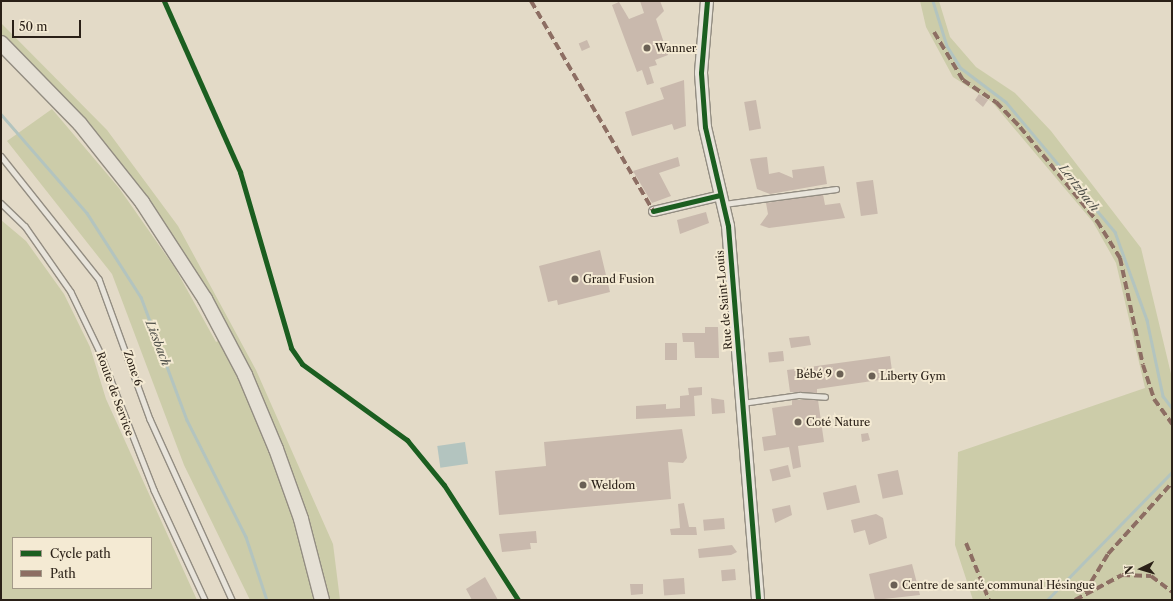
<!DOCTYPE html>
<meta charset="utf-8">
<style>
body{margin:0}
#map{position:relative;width:1173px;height:601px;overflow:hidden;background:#e3dac7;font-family:"Libre Caslon Text",serif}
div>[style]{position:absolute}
.green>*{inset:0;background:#cccca9}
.water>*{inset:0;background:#b3c4bf;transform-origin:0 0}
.stream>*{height:2.5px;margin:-1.25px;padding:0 1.25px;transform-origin:1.25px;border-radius:1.25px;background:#b3c4bf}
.building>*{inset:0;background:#c9b9ad;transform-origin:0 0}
.roads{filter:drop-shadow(1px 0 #938d82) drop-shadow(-1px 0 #938d82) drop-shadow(0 1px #938d82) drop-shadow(0 -1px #938d82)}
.service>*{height:4.5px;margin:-2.25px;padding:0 2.25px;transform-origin:2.25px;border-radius:2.25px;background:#e8e4db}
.minor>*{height:9px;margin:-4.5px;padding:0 4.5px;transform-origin:4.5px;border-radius:4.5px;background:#e8e4db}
.secondary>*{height:12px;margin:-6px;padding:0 6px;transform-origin:6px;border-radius:6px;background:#e8e4db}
.primary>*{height:14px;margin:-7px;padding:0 7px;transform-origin:7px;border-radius:7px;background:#e5e0d5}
.quiet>*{height:4px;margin-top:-2px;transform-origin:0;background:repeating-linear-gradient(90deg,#8d6e63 0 8px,transparent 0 12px)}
.cycleway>*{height:5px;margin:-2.5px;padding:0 2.5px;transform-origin:2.5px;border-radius:2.5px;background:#1b5e20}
.dots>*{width:11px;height:11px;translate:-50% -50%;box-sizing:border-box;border:2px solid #f4ead3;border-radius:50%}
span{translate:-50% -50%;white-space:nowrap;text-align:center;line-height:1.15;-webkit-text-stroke:4px #f4ead3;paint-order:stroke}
.poi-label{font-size:11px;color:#2a2017}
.left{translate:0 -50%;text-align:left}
.right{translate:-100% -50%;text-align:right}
.street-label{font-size:11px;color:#2a2017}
.water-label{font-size:12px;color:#4d4e48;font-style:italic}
.frame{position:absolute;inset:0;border:2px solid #2a2017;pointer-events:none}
.legend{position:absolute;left:12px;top:537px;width:140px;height:52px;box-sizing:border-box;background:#f4ead3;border:1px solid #a39988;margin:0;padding:5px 7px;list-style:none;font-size:12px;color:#2a2017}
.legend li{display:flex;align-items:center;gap:8px;height:20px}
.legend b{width:20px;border:1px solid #a39988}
.north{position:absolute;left:1121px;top:549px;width:40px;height:40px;-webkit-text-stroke:3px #f4ead3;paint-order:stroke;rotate:265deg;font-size:11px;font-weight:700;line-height:16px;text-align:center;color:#2a2017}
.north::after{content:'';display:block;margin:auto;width:14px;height:18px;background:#2a2017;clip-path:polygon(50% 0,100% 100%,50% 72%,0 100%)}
.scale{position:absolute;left:12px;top:20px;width:69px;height:18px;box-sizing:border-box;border:2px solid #2a2017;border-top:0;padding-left:5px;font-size:12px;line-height:14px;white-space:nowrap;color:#2a2017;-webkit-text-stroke:3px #f4ead3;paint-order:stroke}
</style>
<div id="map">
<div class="green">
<div style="clip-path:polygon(920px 1px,939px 1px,950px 37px,976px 67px,1015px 93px,1051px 131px,1141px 248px,1172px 378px,1172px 600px,973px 600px,955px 545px,958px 452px,1145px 388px,1116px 263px,1093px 222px,992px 102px,953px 77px,926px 27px)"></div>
<div style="clip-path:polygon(1px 23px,107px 130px,178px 226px,256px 370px,333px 544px,340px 600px,329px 600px,299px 493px,278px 438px,209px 295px,147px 200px,1px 36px)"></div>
<div style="clip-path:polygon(52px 109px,119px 188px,175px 268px,216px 342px,220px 340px,255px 413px,296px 522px,316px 600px,250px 600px,184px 465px,112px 274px,7px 141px)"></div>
<div style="clip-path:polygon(evenodd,1px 220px,26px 241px,64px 294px,90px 347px,106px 399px,197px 600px,1px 600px,1px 220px,13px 538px,151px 538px,151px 588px,13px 588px,13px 538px)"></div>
</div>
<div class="water">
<div style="left:465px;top:442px;width:22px;height:28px;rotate:82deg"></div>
</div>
<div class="stream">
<div style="left:933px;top:1px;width:47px;rotate:72.7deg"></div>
<div style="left:947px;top:46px;width:26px;rotate:58deg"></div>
<div style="left:961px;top:68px;width:56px;rotate:37.1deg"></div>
<div style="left:1006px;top:102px;width:170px;rotate:50deg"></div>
<div style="left:1115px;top:232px;width:94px;rotate:70deg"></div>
<div style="left:1147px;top:320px;width:78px;rotate:78.1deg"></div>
<div style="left:1163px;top:396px;width:15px;rotate:53deg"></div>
<div style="left:1px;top:114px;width:131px;rotate:49deg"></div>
<div style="left:87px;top:213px;width:100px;rotate:57.3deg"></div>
<div style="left:141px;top:297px;width:131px;rotate:69.5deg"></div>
<div style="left:187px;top:420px;width:131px;rotate:63.2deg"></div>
<div style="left:246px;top:537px;width:66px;rotate:71.6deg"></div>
<div style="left:1047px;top:600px;width:179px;rotate:-45.7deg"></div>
</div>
<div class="building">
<div style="clip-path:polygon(640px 1px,660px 1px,664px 11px,656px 19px,668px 55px,655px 60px,657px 65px,649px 67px,654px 83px,647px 85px,642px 70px,637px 72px,612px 5px,619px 2px,629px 19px,644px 13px)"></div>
<div style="left:587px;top:40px;width:8px;height:9px;rotate:67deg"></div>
<div style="clip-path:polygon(684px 80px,686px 126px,674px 130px,672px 124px,632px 136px,625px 112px,664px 99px,660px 88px)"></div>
<div style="clip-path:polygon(979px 94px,988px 100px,983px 107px,975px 100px)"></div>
<div style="left:756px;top:100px;width:29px;height:12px;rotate:80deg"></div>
<div style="clip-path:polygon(678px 157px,680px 166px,659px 173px,671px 196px,652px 203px,633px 171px)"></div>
<div style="clip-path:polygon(767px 157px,769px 174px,779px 172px,793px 178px,792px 170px,824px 166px,827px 184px,770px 194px,757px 189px,750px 159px)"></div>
<div style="left:873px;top:180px;width:34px;height:17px;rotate:82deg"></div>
<div style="clip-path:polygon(823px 194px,825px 205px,840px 203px,845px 218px,769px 228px,760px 225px,768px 214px,766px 203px)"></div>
<div style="clip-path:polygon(706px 212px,709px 223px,680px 234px,677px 220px)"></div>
<div style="clip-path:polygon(600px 250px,610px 292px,558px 305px,557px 300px,548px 302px,539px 266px)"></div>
<div style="clip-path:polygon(705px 327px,718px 327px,719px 358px,695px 358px,694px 342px,683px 342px,682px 333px,705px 333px)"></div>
<div style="clip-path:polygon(809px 336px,811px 345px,791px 348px,789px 338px)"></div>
<div style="left:677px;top:343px;width:17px;height:12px;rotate:90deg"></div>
<div style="left:783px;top:351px;width:10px;height:15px;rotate:84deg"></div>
<div style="clip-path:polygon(890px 356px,893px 378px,817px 389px,817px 393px,790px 392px,787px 370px)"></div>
<div style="clip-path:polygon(702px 387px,702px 395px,694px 396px,695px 416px,636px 419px,636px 406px,666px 404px,666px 409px,680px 408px,680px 396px,689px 395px,688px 388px)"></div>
<div style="clip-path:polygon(711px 398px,724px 400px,725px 413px,712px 414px)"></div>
<div style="clip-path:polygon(792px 400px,818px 400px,824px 442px,798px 446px,801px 467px,793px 469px,789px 447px,764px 451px,762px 437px,776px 435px,772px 408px,792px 405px)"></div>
<div style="clip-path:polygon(682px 429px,687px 458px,683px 463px,668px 462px,671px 499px,499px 515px,495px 471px,546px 466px,544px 442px)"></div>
<div style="clip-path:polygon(868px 433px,870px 440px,862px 442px,861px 434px)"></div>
<div style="left:788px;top:465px;width:12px;height:19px;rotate:76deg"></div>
<div style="left:898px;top:470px;width:25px;height:21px;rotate:78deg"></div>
<div style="left:856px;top:485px;width:18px;height:34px;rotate:77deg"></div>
<div style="clip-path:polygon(684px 503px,689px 527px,696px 527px,697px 535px,671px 535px,670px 529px,680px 528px,678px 504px)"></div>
<div style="clip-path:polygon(790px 505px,792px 515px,775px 523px,772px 509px)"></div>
<div style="clip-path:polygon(876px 514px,883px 518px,887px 538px,869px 545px,865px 530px,854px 533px,851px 520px)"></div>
<div style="left:724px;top:518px;width:11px;height:21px;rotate:85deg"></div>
<div style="clip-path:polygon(536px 531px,537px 543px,530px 543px,531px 549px,502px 552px,499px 534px)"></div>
<div style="clip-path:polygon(732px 545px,737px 552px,731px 555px,699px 558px,698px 549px)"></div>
<div style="clip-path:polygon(912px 564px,920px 595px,875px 600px,869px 574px)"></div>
<div style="left:735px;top:569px;width:11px;height:14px;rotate:85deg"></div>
<div style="clip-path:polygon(485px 577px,498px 600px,472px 600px,466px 589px)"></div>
<div style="left:684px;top:578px;width:16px;height:21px;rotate:86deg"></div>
<div style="clip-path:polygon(630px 584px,643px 584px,643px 594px,631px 595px)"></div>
</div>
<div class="roads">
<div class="service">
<div style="left:1px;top:156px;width:157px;rotate:51.5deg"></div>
<div style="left:99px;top:279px;width:149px;rotate:70deg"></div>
<div style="left:150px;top:419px;width:199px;rotate:65.6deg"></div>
<div style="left:1px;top:203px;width:33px;rotate:44deg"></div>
<div style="left:25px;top:226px;width:80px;rotate:55.1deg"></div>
<div style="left:71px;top:292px;width:67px;rotate:64.2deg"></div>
<div style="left:100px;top:352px;width:148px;rotate:68.6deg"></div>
<div style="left:154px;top:490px;width:121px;rotate:65.1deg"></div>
<div style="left:724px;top:204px;width:113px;rotate:-7.6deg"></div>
<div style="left:742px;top:403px;width:58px;rotate:-8deg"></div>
<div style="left:799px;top:395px;width:26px;rotate:4deg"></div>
</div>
<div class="minor">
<div style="left:653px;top:211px;width:69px;rotate:-13.4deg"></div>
</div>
<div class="secondary">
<div style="left:707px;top:1px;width:72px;rotate:94.8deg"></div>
<div style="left:701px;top:73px;width:54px;rotate:85.8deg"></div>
<div style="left:705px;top:127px;width:102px;rotate:76.9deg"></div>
<div style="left:728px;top:226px;width:375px;rotate:85.4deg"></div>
</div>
<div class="primary">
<div style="left:1px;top:43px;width:113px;rotate:45.7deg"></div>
<div style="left:80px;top:124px;width:100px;rotate:51.5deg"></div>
<div style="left:142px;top:202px;width:116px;rotate:57deg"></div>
<div style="left:205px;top:299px;width:86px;rotate:62.2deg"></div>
<div style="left:245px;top:375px;width:80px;rotate:67.3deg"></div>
<div style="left:276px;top:449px;width:74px;rotate:70.3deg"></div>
<div style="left:301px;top:519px;width:84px;rotate:75.5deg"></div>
</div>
</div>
<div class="quiet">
<div style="left:531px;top:1px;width:243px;rotate:59.8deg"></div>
<div style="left:653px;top:211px;width:3px"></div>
<div style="left:934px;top:32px;width:56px;rotate:58.9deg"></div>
<div style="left:963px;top:80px;width:40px;rotate:34deg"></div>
<div style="left:996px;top:102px;width:35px;rotate:46deg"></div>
<div style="left:1020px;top:127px;width:122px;rotate:50.7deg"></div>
<div style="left:1097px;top:221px;width:44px;rotate:58.1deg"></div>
<div style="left:1120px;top:258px;width:109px;rotate:77.9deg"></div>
<div style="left:1143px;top:365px;width:36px;rotate:72deg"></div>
<div style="left:1154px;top:399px;width:31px;rotate:54deg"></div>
<div style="left:966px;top:543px;width:61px;rotate:68deg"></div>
<div style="left:1085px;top:592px;width:44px;rotate:-58.8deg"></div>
<div style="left:1108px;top:554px;width:96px;rotate:-48deg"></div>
<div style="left:1075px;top:600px;width:53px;rotate:-28deg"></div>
<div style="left:1122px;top:575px;width:29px;rotate:2deg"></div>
<div style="left:1151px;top:576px;width:26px;rotate:37deg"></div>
</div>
<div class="cycleway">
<div style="left:164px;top:1px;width:187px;rotate:66deg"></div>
<div style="left:240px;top:172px;width:183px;rotate:73.8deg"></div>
<div style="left:291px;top:348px;width:19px;rotate:55deg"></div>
<div style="left:302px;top:364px;width:130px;rotate:35.9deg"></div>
<div style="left:407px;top:440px;width:58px;rotate:50.6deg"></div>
<div style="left:444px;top:485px;width:137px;rotate:57.2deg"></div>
<div style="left:707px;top:1px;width:72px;rotate:94.8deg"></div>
<div style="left:701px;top:73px;width:54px;rotate:85.8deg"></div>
<div style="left:705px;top:127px;width:102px;rotate:76.9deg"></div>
<div style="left:728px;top:226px;width:375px;rotate:85.4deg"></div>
<div style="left:653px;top:211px;width:69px;rotate:-13.4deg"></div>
</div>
<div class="dots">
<div style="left:647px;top:48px;background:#6b6155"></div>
<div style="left:575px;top:279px;background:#6b6155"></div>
<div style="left:840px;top:374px;background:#6b6155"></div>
<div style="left:872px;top:376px;background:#6b6155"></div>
<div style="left:798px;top:422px;background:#6b6155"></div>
<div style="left:583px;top:485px;background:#6b6155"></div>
<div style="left:894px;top:585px;background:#6b6155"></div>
</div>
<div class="poi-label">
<span class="left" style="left:655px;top:48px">Wanner</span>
<span class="left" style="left:583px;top:279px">Grand Fusion</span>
<span class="right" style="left:832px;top:374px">Bébé 9</span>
<span class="left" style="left:880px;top:376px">Liberty Gym</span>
<span class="left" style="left:806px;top:422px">Coté Nature</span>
<span class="left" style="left:591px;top:485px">Weldom</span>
<span class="left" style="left:902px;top:585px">Centre de santé communal Hésingue</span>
</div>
<div class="street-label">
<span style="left:724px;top:300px;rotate:-95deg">Rue de Saint-Louis</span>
<span style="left:133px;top:368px;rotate:71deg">Zone 6</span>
<span style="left:115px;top:394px;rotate:70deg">Route de Service</span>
</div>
<div class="water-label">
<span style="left:1079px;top:188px;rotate:52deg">Lertzbach</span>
<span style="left:158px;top:343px;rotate:69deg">Liesbach</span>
</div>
<div class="frame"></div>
<ul class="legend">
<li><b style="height:5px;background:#1b5e20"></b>Cycle path</li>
<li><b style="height:5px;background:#8d6e63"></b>Path</li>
</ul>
<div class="north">N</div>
<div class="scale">50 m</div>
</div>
